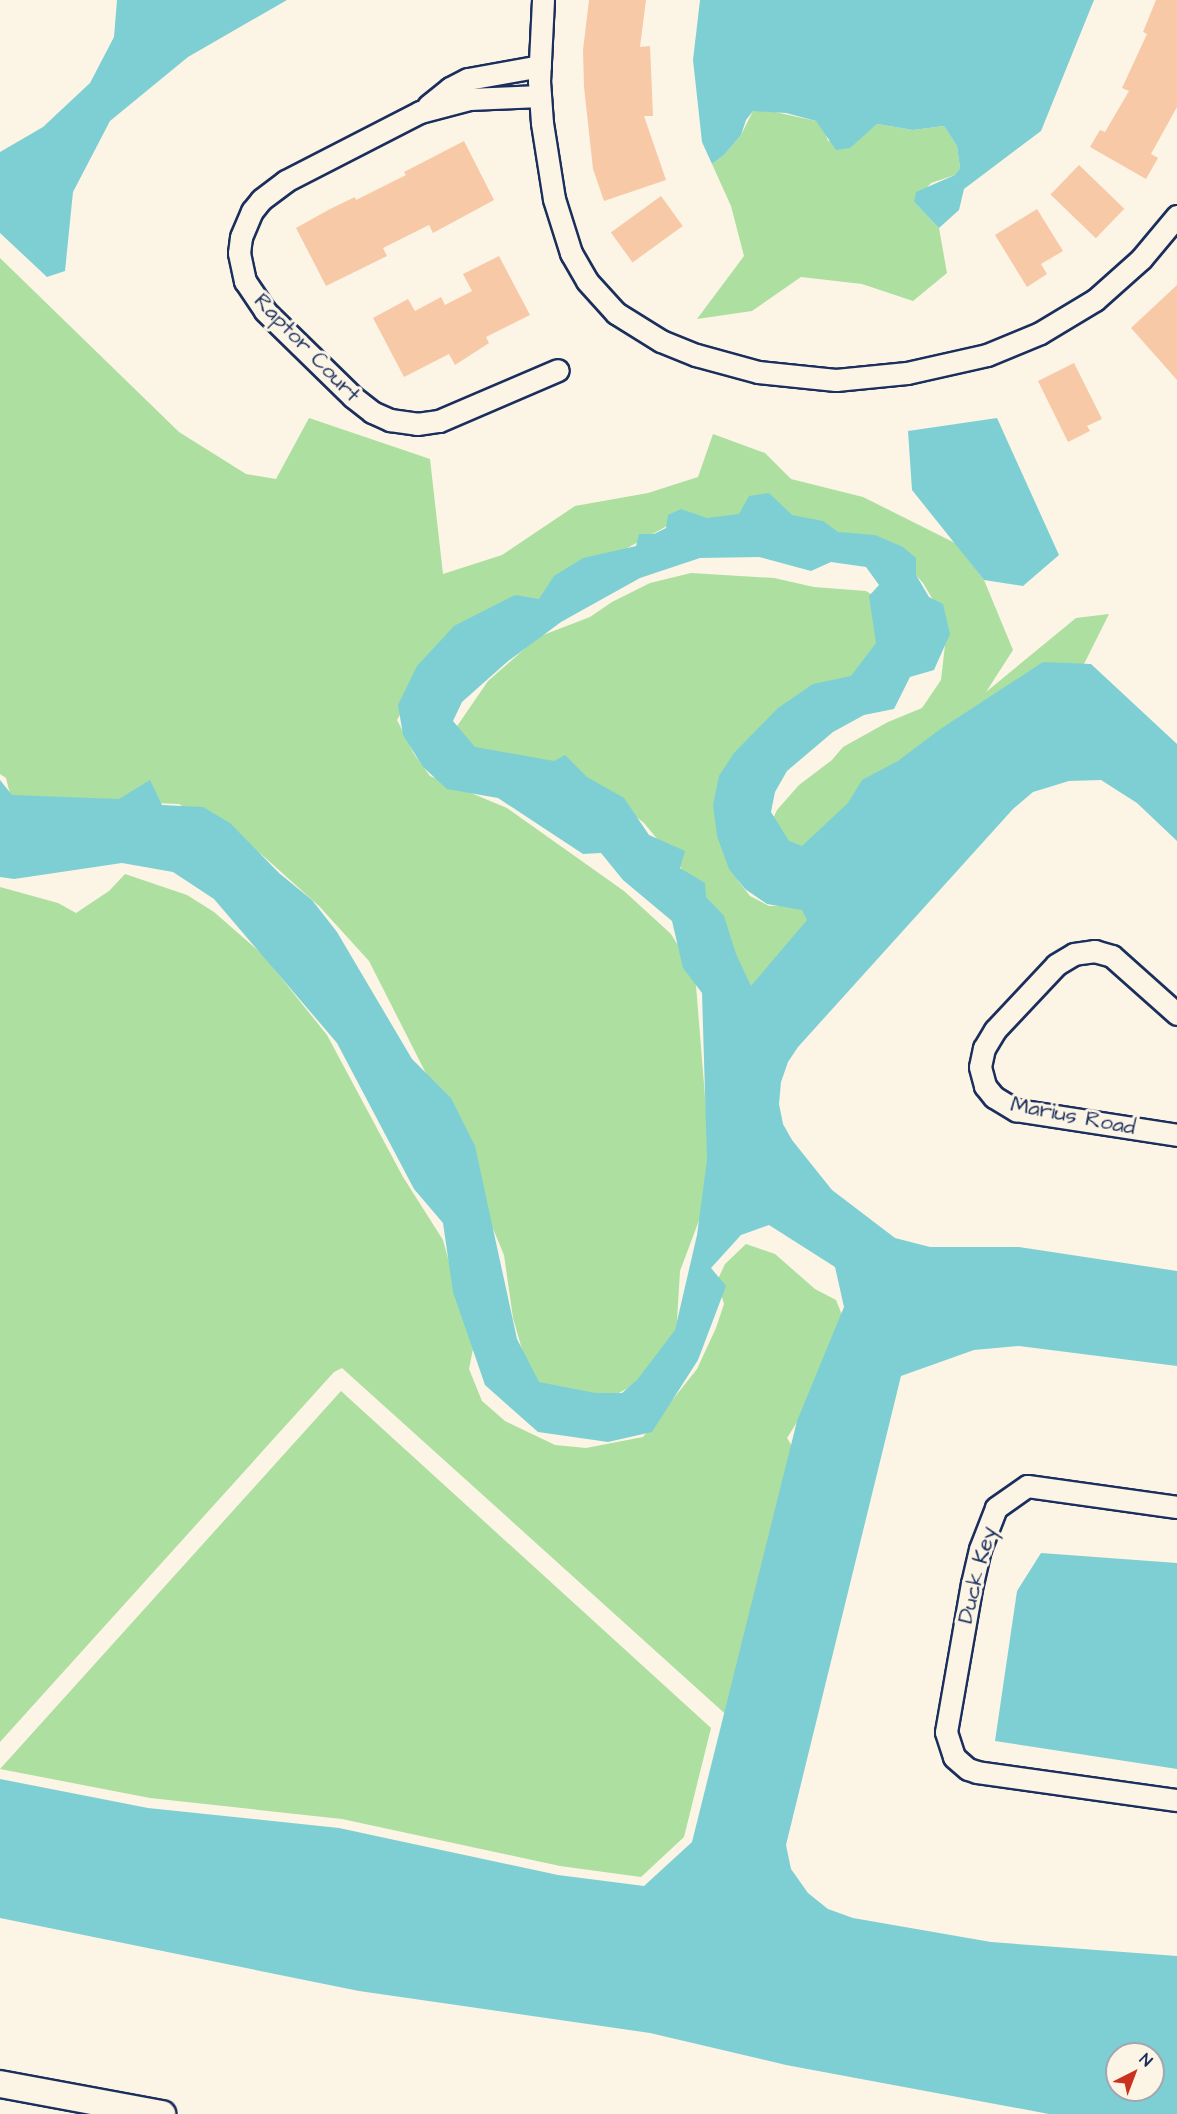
<!DOCTYPE html>
<style>
body{margin:0}
#map{position:relative;width:1177px;height:2114px;overflow:hidden;background:#fcf5e5;font-family:"Architects Daughter",sans-serif}
div>[style]{position:absolute}
.green>*{inset:0;background:#acdfa0}
.water>*{inset:0;background:#7ecfd4}
.building>*{inset:0;background:#f7c9a7;transform-origin:0 0}
.roads{filter:drop-shadow(2px 0 #1b2f5e) drop-shadow(-2px 0 #1b2f5e) drop-shadow(0 2px #1b2f5e) drop-shadow(0 -2px #1b2f5e)}
.minor>*{height:21px;margin:-10.5px;padding:0 10.5px;transform-origin:10.5px;border-radius:10.5px;background:#fcf5e5}
.tertiary>*{height:26px;margin:-13px;padding:0 13px;transform-origin:13px;border-radius:13px;background:#fcf5e5}
span{translate:-50% -50%;white-space:nowrap;text-align:center;line-height:1.15;-webkit-text-stroke:6px #fcf5e5;paint-order:stroke}
.street-label{font-size:22px;color:#1b2f5e}
.north{position:absolute;left:1105px;top:2042px;width:60px;height:60px;box-sizing:border-box;background:#fcf5e5;border:2px solid #a2a6af;border-radius:50%;rotate:42deg;font-size:16px;font-weight:700;line-height:24px;text-align:center;color:#1b2f5e}
.north::after{content:'';display:block;margin:auto;width:21px;height:27px;background:#c8321e;clip-path:polygon(50% 0,100% 100%,50% 72%,0 100%)}
</style>
<div id="map">
<div class="green">
<div style="clip-path:polygon(766px 110px,816px 121px,824px 129px,828px 141px,870px 130px,877px 124px,913px 130px,944px 126px,957px 146px,960px 168px,955px 175px,931px 183px,914px 202px,939px 228px,947px 273px,913px 301px,862px 284px,801px 277px,752px 311px,697px 319px,744px 256px,731px 206px,712px 164px,724px 155px,741px 135px,753px 111px)"></div>
<div style="clip-path:polygon(0 258px,179px 432px,246px 474px,276px 479px,309px 418px,430px 459px,443px 574px,502px 555px,575px 506px,648px 493px,698px 477px,713px 434px,765px 453px,791px 479px,863px 497px,955px 543px,984px 580px,1013px 650px,986px 692px,1076px 618px,1109px 614px,1080px 672px,835px 839px,786px 850px,770px 825px,777px 810px,799px 785px,832px 760px,843px 747px,888px 722px,922px 708px,941px 680px,945px 645px,936px 605px,923px 583px,895px 552px,667px 526px,602px 562px,409px 698px,397px 720px,414px 754px,430px 776px,507px 808px,624px 891px,671px 934px,695px 973px,709px 1146px,707px 1199px,680px 1271px,676px 1338px,648px 1377px,606px 1400px,532px 1384px,513px 1318px,504px 1255px,439px 1099px,369px 961px,319px 906px,261px 854px,179px 804px,95px 801px,13px 806px,6px 778px,0 774px)"></div>
<div style="clip-path:polygon(691px 573px,774px 578px,814px 587px,866px 591px,874px 596px,883px 618px,869px 676px,841px 687px,724px 850px,739px 882px,750px 896px,769px 906px,798px 905px,816px 909px,757px 1000px,696px 886px,644px 823px,572px 766px,494px 762px,453px 732px,488px 681px,538px 637px,590px 617px,612px 602px,650px 583px)"></div>
<div style="clip-path:polygon(125px 874px,187px 895px,214px 912px,262px 954px,327px 1035px,403px 1177px,443px 1240px,473px 1349px,469px 1369px,482px 1401px,505px 1421px,555px 1445px,586px 1448px,643px 1437px,697px 1369px,716px 1328px,724px 1304px,717px 1281px,725px 1264px,746px 1244px,775px 1254px,815px 1289px,836px 1300px,851px 1337px,787px 1438px,795px 1451px,791px 1479px,778px 1498px,785px 1532px,742px 1729px,342px 1368px,334px 1372px,0 1742px,0 887px,58px 903px,76px 913px,109px 891px)"></div>
<div style="clip-path:polygon(341px 1391px,711px 1728px,684px 1837px,641px 1877px,560px 1866px,342px 1819px,150px 1798px,0 1769px)"></div>
</div>
<div class="water">
<div style="clip-path:polygon(117px 0,287px 0,188px 57px,110px 121px,73px 192px,65px 271px,47px 277px,0 233px,0 152px,43px 127px,90px 83px,114px 37px)"></div>
<div style="clip-path:polygon(700px 0,1094px 0,1041px 131px,964px 189px,959px 210px,939px 228px,914px 202px,916px 192px,955px 175px,960px 168px,957px 146px,944px 126px,913px 130px,877px 124px,850px 148px,836px 150px,816px 121px,786px 113px,753px 111px,746px 120px,741px 135px,724px 155px,712px 164px,702px 142px,693px 60px)"></div>
<div style="clip-path:polygon(997px 418px,1059px 555px,1023px 586px,984px 580px,912px 490px,908px 431px)"></div>
<div style="clip-path:polygon(evenodd,769px 493px,792px 515px,823px 521px,838px 532px,875px 535px,903px 547px,916px 558px,916px 575px,929px 597px,943px 604px,950px 634px,934px 670px,910px 677px,894px 709px,864px 715px,833px 732px,787px 771px,775px 792px,771px 812px,789px 841px,802px 846px,848px 803px,862px 780px,898px 761px,939px 730px,1043px 662px,1091px 664px,1177px 744px,1177px 841px,1137px 803px,1101px 780px,1069px 781px,1033px 792px,1013px 809px,798px 1047px,788px 1062px,781px 1082px,779px 1104px,783px 1124px,792px 1140px,832px 1190px,895px 1238px,930px 1247px,1019px 1247px,1177px 1271px,1177px 1366px,1019px 1346px,974px 1350px,901px 1376px,786px 1845px,791px 1869px,808px 1893px,828px 1909px,853px 1918px,991px 1942px,1177px 1956px,1177px 2114px,1049px 2114px,786px 2065px,650px 2033px,359px 1991px,0 1918px,0 1779px,148px 1808px,339px 1828px,558px 1875px,644px 1886px,692px 1842px,797px 1421px,844px 1307px,835px 1267px,769px 1225px,741px 1235px,711px 1268px,726px 1286px,698px 1360px,652px 1432px,608px 1442px,538px 1432px,485px 1385px,453px 1292px,443px 1223px,414px 1189px,337px 1043px,214px 899px,173px 872px,122px 863px,14px 879px,0 877px,0 780px,12px 795px,119px 799px,150px 780px,162px 805px,203px 807px,230px 823px,279px 873px,312px 900px,337px 932px,412px 1059px,451px 1098px,475px 1146px,517px 1339px,539px 1382px,595px 1393px,622px 1393px,637px 1380px,675px 1330px,697px 1235px,707px 1160px,702px 993px,683px 968px,672px 921px,623px 880px,601px 853px,583px 854px,498px 798px,447px 789px,423px 767px,403px 735px,398px 705px,417px 666px,454px 626px,515px 595px,539px 599px,554px 576px,583px 558px,636px 546px,639px 534px,654px 534px,666px 528px,668px 515px,681px 509px,707px 518px,739px 514px,749px 496px,769px 493px,759px 557px,811px 571px,831px 562px,866px 567px,879px 585px,869px 596px,876px 643px,851px 676px,813px 684px,778px 708px,734px 753px,719px 776px,713px 805px,717px 836px,729px 869px,745px 889px,767px 904px,802px 910px,807px 920px,751px 986px,736px 954px,724px 916px,706px 897px,705px 883px,680px 868px,685px 851px,649px 835px,624px 798px,587px 777px,565px 755px,554px 761px,475px 747px,453px 721px,462px 702px,507px 662px,561px 622px,640px 578px,700px 558px,759px 557px,769px 493px,1117px 2054px,1153px 2054px,1153px 2090px,1117px 2090px,1117px 2054px)"></div>
<div style="clip-path:polygon(1041px 1553px,1177px 1563px,1177px 1769px,995px 1741px,1017px 1591px)"></div>
</div>
<div class="building">
<div style="clip-path:polygon(589px 0,646px 0,640px 47px,650px 46px,653px 116px,644px 116px,666px 180px,604px 201px,593px 169px,584px 87px,583px 50px)"></div>
<div style="clip-path:polygon(1156px 0,1177px 0,1177px 107px,1151px 154px,1158px 158px,1146px 179px,1090px 147px,1100px 130px,1105px 132px,1129px 91px,1122px 88px,1147px 34px,1143px 32px)"></div>
<div style="clip-path:polygon(464px 141px,494px 200px,433px 233px,429px 225px,383px 248px,387px 256px,326px 286px,296px 228px,330px 209px,355px 197px,356px 200px,406px 175px,404px 172px)"></div>
<div style="left:1079px;top:165px;width:63px;height:41px;rotate:44deg"></div>
<div style="left:661px;top:196px;width:37px;height:62px;rotate:54deg"></div>
<div style="clip-path:polygon(1037px 209px,1063px 251px,1041px 264px,1047px 274px,1027px 287px,995px 235px)"></div>
<div style="clip-path:polygon(499px 256px,530px 315px,486px 337px,489px 343px,455px 365px,449px 354px,404px 377px,373px 318px,408px 299px,415px 311px,441px 297px,445px 305px,472px 291px,463px 274px)"></div>
<div style="clip-path:polygon(1177px 285px,1177px 380px,1131px 328px)"></div>
<div style="clip-path:polygon(1074px 363px,1102px 419px,1087px 426px,1090px 431px,1068px 442px,1038px 381px)"></div>
</div>
<div class="roads">
<div class="minor">
<div style="left:543px;top:0;width:81px;rotate:92.8deg"></div>
<div style="left:539px;top:81px;width:42px;rotate:85.9deg"></div>
<div style="left:542px;top:123px;width:77px;rotate:81deg"></div>
<div style="left:554px;top:199px;width:57px;rotate:72.5deg"></div>
<div style="left:571px;top:253px;width:32px;rotate:60deg"></div>
<div style="left:587px;top:281px;width:43px;rotate:47.8deg"></div>
<div style="left:616px;top:313px;width:53px;rotate:31.9deg"></div>
<div style="left:661px;top:341px;width:38px;rotate:22deg"></div>
<div style="left:696px;top:355px;width:64px;rotate:15.3deg"></div>
<div style="left:758px;top:372px;width:78px;rotate:5.9deg"></div>
<div style="left:836px;top:380px;width:71px;rotate:-5.6deg"></div>
<div style="left:907px;top:373px;width:82px;rotate:-12.7deg"></div>
<div style="left:987px;top:355px;width:57px;rotate:-22.5deg"></div>
<div style="left:1040px;top:333px;width:64px;rotate:-31deg"></div>
<div style="left:1095px;top:300px;width:62px;rotate:-41.7deg"></div>
<div style="left:1141px;top:259px;width:56px;rotate:-50.1deg"></div>
<div style="left:540px;top:96px;width:71px;rotate:177.6deg"></div>
<div style="left:469px;top:99px;width:51px;rotate:165.1deg"></div>
<div style="left:420px;top:112px;width:151px;rotate:152.8deg"></div>
<div style="left:286px;top:181px;width:31px;rotate:143deg"></div>
<div style="left:261px;top:200px;width:14px;rotate:129deg"></div>
<div style="left:252px;top:211px;width:28px;rotate:113deg"></div>
<div style="left:241px;top:237px;width:16px;rotate:97deg"></div>
<div style="left:239px;top:253px;width:29px;rotate:78deg"></div>
<div style="left:245px;top:281px;width:36px;rotate:56deg"></div>
<div style="left:265px;top:311px;width:123px;rotate:44.3deg"></div>
<div style="left:353px;top:397px;width:24px;rotate:38deg"></div>
<div style="left:372px;top:412px;width:20px;rotate:24deg"></div>
<div style="left:390px;top:420px;width:27px;rotate:8deg"></div>
<div style="left:417px;top:424px;width:22px;rotate:-8deg"></div>
<div style="left:439px;top:421px;width:129px;rotate:-23.2deg"></div>
<div style="left:428px;top:106px;width:28px;rotate:-39deg"></div>
<div style="left:450px;top:88px;width:20px;rotate:-27deg"></div>
<div style="left:468px;top:79px;width:73px;rotate:-10.2deg"></div>
<div style="left:1177px;top:1014px;width:87px;rotate:-138.3deg"></div>
<div style="left:1112px;top:956px;width:18px;rotate:-164deg"></div>
<div style="left:1095px;top:951px;width:21px;rotate:172deg"></div>
<div style="left:1074px;top:954px;width:21px;rotate:149deg"></div>
<div style="left:1056px;top:965px;width:89px;rotate:133.2deg"></div>
<div style="left:995px;top:1030px;width:21px;rotate:121deg"></div>
<div style="left:984px;top:1048px;width:19px;rotate:102deg"></div>
<div style="left:980px;top:1067px;width:20px;rotate:75deg"></div>
<div style="left:985px;top:1086px;width:14px;rotate:51deg"></div>
<div style="left:994px;top:1097px;width:26px;rotate:31deg"></div>
<div style="left:1016px;top:1110px;width:163px;rotate:8.8deg"></div>
<div style="left:1177px;top:1507px;width:151px;rotate:-172deg"></div>
<div style="left:1027px;top:1486px;width:38px;rotate:145deg"></div>
<div style="left:996px;top:1508px;width:44px;rotate:111.3deg"></div>
<div style="left:980px;top:1549px;width:35px;rotate:103deg"></div>
<div style="left:972px;top:1583px;width:151px;rotate:99.9deg"></div>
<div style="left:946px;top:1732px;width:26px;rotate:72deg"></div>
<div style="left:954px;top:1757px;width:18px;rotate:41deg"></div>
<div style="left:968px;top:1769px;width:9px;rotate:18deg"></div>
<div style="left:977px;top:1772px;width:202px;rotate:8deg"></div>
</div>
<div class="tertiary">
<div style="left:0;top:2084px;width:165px;rotate:10.5deg"></div>
</div>
</div>
<div class="street-label">
<span style="left:307px;top:348px;rotate:46deg">Raptor Court</span>
<span style="left:1073px;top:1116px;rotate:11deg">Marius Road</span>
<span style="left:977px;top:1575px;rotate:-76deg">Duck Key</span>
</div>
<div class="north">N</div>
</div>
